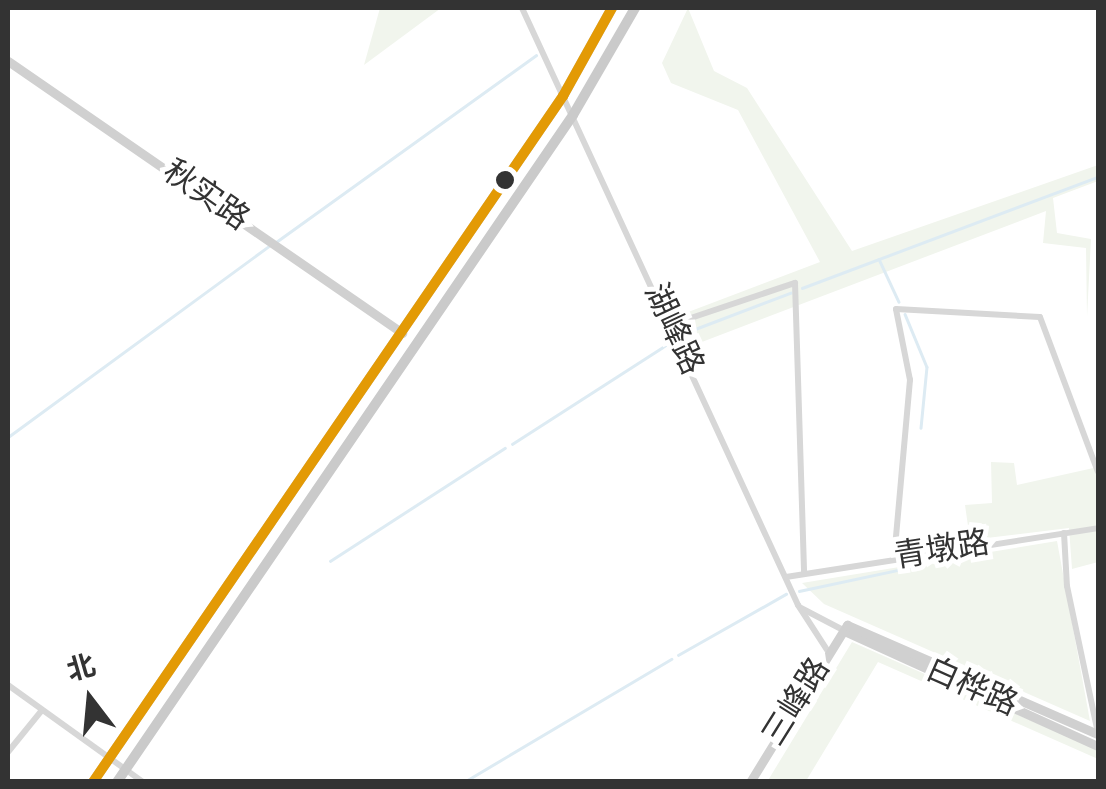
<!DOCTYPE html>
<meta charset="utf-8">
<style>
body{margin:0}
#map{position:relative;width:1106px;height:789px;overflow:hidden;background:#fff;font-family:Overpass,"Noto Sans SC",sans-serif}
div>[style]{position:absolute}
.green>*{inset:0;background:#f1f5ed}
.stream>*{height:2.5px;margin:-1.25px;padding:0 1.25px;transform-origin:1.25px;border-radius:1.25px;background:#ddebf3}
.street>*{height:6px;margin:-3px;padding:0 3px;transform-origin:3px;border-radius:3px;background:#d7d7d7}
.secondary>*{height:9px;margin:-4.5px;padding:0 4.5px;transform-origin:4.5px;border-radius:4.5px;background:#d0d0d0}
.primary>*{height:10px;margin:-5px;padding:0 5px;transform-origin:5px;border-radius:5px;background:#cacaca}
.bus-1>*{height:10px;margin:-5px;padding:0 5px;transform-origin:5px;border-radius:5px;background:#e39a05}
.dots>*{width:28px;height:28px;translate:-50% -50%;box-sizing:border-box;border:5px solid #fff;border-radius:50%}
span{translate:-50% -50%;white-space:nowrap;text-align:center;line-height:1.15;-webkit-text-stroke:10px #fff;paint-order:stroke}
.street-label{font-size:32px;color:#333}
.frame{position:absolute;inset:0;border:10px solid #333;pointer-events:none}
.north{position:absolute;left:40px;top:649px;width:100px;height:100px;-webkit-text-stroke:8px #fff;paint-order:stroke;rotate:344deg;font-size:28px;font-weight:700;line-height:40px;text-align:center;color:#333}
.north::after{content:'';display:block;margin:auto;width:35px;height:45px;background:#333;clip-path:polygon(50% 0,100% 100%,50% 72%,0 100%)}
</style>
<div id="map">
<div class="green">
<div style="clip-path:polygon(380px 8px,441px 8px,364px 65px)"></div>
<div style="clip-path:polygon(688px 8px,714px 71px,747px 88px,852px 251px,1098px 165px,1098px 181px,1053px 198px,1057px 233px,1091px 239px,1087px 317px,1086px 248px,1043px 243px,1046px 211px,694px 345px,683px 314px,820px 262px,738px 110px,671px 83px,662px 63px)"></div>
<div style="clip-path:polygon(991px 462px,1014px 463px,1017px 485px,1098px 467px,1098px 562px,1072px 569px,1069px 528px,970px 540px,965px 505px,992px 503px)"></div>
<div style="clip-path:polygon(1057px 541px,1090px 721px,824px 604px,802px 583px)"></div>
<div style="clip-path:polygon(852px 642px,1098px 750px,1098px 759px,878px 662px,806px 781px,767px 782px)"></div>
</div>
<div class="stream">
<div style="left:276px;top:242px;width:320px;rotate:-35.7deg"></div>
<div style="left:879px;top:259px;width:47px;rotate:65.1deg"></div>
<div style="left:802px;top:288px;width:316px;rotate:-20.6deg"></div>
<div style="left:905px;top:314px;width:57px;rotate:67.5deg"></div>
<div style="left:927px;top:367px;width:61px;rotate:95.6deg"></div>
<div style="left:682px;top:334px;width:116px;rotate:-20.8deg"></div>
<div style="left:8px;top:437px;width:323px;rotate:-36.2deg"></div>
<div style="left:512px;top:444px;width:189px;rotate:-32.7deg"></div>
<div style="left:330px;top:561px;width:208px;rotate:-32.9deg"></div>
<div style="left:799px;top:591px;width:125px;rotate:-12deg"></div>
<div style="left:678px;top:655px;width:124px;rotate:-29.5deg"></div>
<div style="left:464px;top:782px;width:241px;rotate:-30.7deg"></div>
</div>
<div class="street">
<div style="left:522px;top:8px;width:658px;rotate:65.19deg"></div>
<div style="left:798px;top:605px;width:57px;rotate:57.1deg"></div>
<div style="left:670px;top:325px;width:132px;rotate:-18.6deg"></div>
<div style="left:795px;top:283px;width:290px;rotate:88.2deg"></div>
<div style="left:1064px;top:533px;width:53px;rotate:86.8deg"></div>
<div style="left:1067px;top:586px;width:150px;rotate:78.1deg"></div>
<div style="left:894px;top:559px;width:180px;rotate:-84.9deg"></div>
<div style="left:910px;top:380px;width:72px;rotate:-101.2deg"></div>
<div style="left:896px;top:309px;width:144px;rotate:3.2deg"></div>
<div style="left:1040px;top:317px;width:165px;rotate:69.5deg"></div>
<div style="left:786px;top:577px;width:316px;rotate:-8.9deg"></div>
<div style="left:801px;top:608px;width:47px;rotate:27.6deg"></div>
<div style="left:8px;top:685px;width:166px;rotate:35.7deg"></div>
<div style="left:8px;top:752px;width:54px;rotate:-51deg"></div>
</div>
<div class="secondary">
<div style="left:8px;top:61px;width:479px;rotate:34.6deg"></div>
<div style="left:844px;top:631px;width:279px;rotate:24.4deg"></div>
<div style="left:750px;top:782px;width:185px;rotate:-58.3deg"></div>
<div style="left:847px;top:625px;width:274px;rotate:23.5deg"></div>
</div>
<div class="primary">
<div style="left:93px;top:782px;width:832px;rotate:-55.58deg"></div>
<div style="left:563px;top:96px;width:101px;rotate:-60.9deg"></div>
<div style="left:117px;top:782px;width:808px;rotate:-55.64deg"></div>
<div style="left:573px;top:115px;width:124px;rotate:-59.9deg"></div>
</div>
<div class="bus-1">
<div style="left:93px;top:782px;width:832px;rotate:-55.58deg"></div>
<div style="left:563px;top:96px;width:101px;rotate:-60.9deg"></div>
</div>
<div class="dots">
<div style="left:505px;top:180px;background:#333"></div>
</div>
<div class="street-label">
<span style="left:205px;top:197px;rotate:35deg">秋实路</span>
<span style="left:672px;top:330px;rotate:65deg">湖峰路</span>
<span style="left:942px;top:552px;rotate:-9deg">青墩路</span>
<span style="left:971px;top:689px;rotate:24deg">白桦路</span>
<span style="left:798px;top:703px;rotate:-58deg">三峰路</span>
</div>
<div class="frame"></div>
<div class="north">北</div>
</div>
